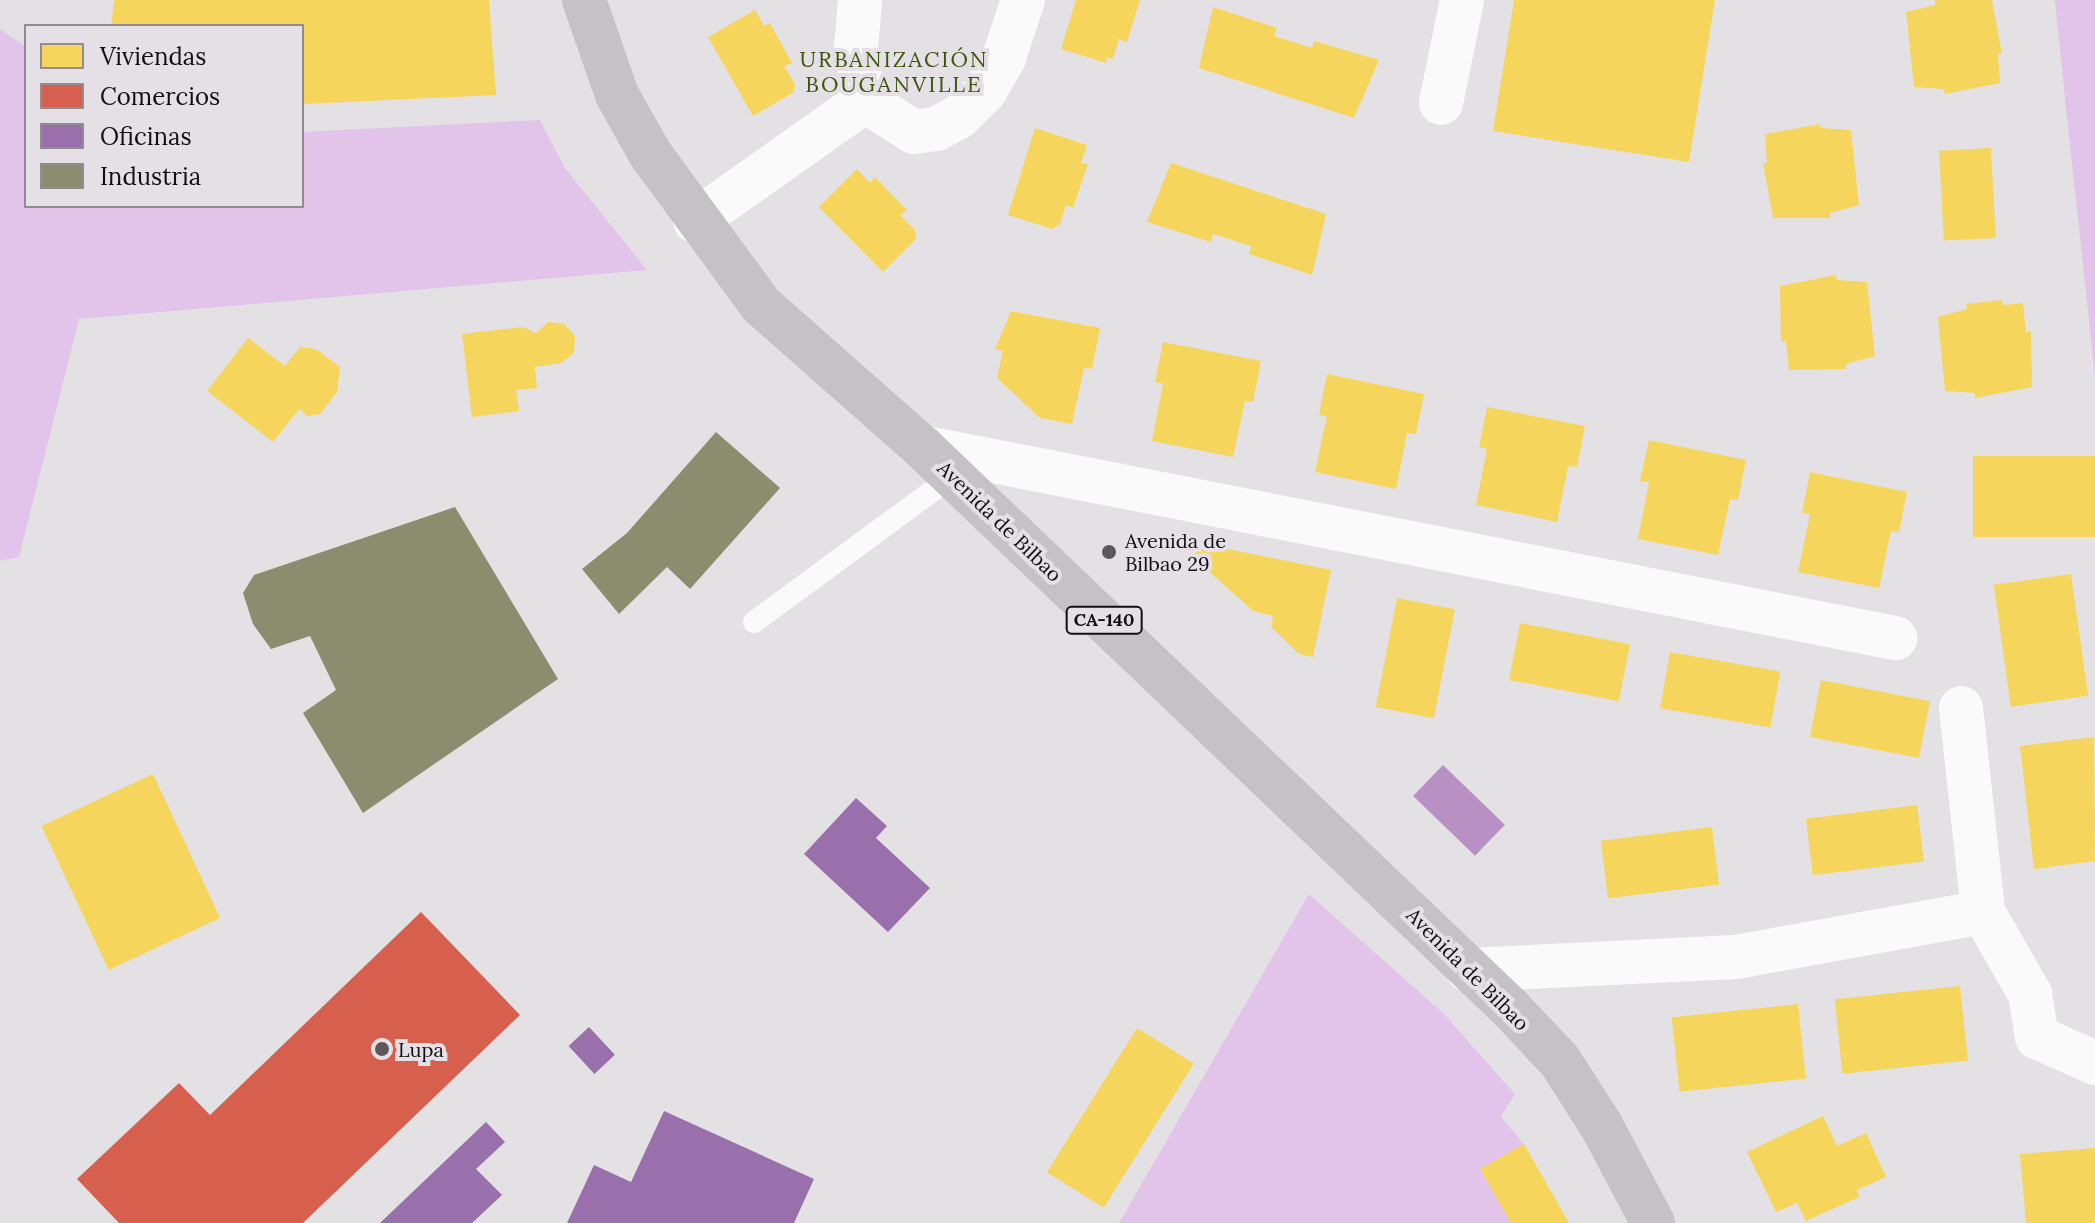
<!DOCTYPE html>
<meta charset="utf-8">
<style>
body{margin:0}
#map{position:relative;width:2095px;height:1223px;overflow:hidden;background:#e4e1e5;font-family:Lora,serif}
div>[style]{position:absolute}
.green>*{inset:0;background:#e2c4eb}
.water>*{inset:0;background:#b890c4;transform-origin:0 0}
.homes>*{inset:0;background:#f6d55c;transform-origin:0 0}
.shops>*{inset:0;background:#d6604d}
.offices>*{inset:0;background:#9970ab;transform-origin:0 0}
.industry>*{inset:0;background:#8c8c6e}
.service>*{height:22px;margin:-11px;padding:0 11px;transform-origin:11px;border-radius:11px;background:#fbfafb}
.minor>*{height:44px;margin:-22px;padding:0 22px;transform-origin:22px;border-radius:22px;background:#fbfafb}
.primary>*{height:44px;margin:-22px;padding:0 22px;transform-origin:22px;border-radius:22px;background:#c5c1c7}
.dots>*{width:22px;height:22px;translate:-50% -50%;box-sizing:border-box;border:4px solid #e5e0e6;border-radius:50%}
span{translate:-50% -50%;white-space:nowrap;text-align:center;line-height:1.15;-webkit-text-stroke:8px #e5e0e6;paint-order:stroke}
.shield-label span{padding:2px 6px;background:#e5e0e6;border:2px solid;border-radius:6px;-webkit-text-stroke-width:0}
.shield-label{font-size:18px;color:#110f12;font-weight:700}
.street-label{font-size:20px;color:#110f12}
.poi-label{font-size:20px;color:#110f12}
.left{translate:0 -50%;text-align:left}
.neighbourhood-label{font-size:22px;color:#3b550d;letter-spacing:2px}
.legend{position:absolute;left:24px;top:24px;width:280px;height:184px;box-sizing:border-box;background:#e5e0e6;border:2px solid #908c91;margin:0;padding:10px 14px;list-style:none;font-size:24px;color:#110f12}
.legend li{display:flex;align-items:center;gap:16px;height:40px}
.legend b{width:40px;border:2px solid #908c91}
</style>
<div id="map">
<div class="green">
<div style="clip-path:polygon(2055px 0,2095px 0,2095px 377px,2065px 99px)"></div>
<div style="clip-path:polygon(0 29px,26px 47px,26px 206px,302px 206px,302px 132px,540px 120px,565px 168px,647px 270px,79px 319px,19px 557px,0 561px)"></div>
<div style="clip-path:polygon(1309px 894px,1443px 1013px,1515px 1094px,1501px 1117px,1524px 1144px,1480px 1169px,1511px 1223px,1119px 1223px)"></div>
</div>
<div class="water">
<div style="left:1443px;top:765px;width:86px;height:43px;rotate:44deg"></div>
</div>
<div class="homes">
<div style="clip-path:polygon(114px 0,489px 0,496px 95px,302px 104px,302px 26px,111px 26px)"></div>
<div style="clip-path:polygon(1076px 0,1140px 0,1127px 42px,1119px 39px,1113px 59px,1107px 57px,1106px 63px,1061px 49px)"></div>
<div style="clip-path:polygon(1514px 0,1715px 0,1689px 162px,1493px 131px)"></div>
<div style="clip-path:polygon(1935px 0,1992px 0,2002px 54px,1998px 54px,2000px 83px,1945px 94px,1944px 89px,1914px 87px,1906px 12px,1935px 5px)"></div>
<div style="clip-path:polygon(1213px 7px,1277px 28px,1274px 36px,1312px 48px,1314px 41px,1379px 60px,1354px 118px,1199px 68px)"></div>
<div style="clip-path:polygon(755px 10px,764px 26px,770px 23px,792px 63px,784px 66px,795px 84px,794px 92px,753px 116px,708px 37px)"></div>
<div style="clip-path:polygon(1820px 124px,1821px 128px,1851px 130px,1859px 205px,1830px 213px,1830px 218px,1773px 218px,1763px 163px,1767px 163px,1765px 134px)"></div>
<div style="clip-path:polygon(1035px 128px,1087px 145px,1081px 163px,1088px 164px,1073px 208px,1066px 205px,1060px 224px,1052px 229px,1008px 215px)"></div>
<div style="left:1991px;top:148px;width:90px;height:52px;rotate:87deg"></div>
<div style="clip-path:polygon(1171px 163px,1326px 214px,1312px 275px,1249px 254px,1251px 246px,1213px 234px,1211px 242px,1147px 222px)"></div>
<div style="clip-path:polygon(857px 169px,870px 183px,875px 177px,907px 210px,900px 215px,915px 230px,916px 239px,883px 272px,819px 207px)"></div>
<div style="clip-path:polygon(1836px 275px,1837px 280px,1867px 282px,1875px 356px,1846px 364px,1846px 369px,1789px 370px,1786px 341px,1781px 342px,1780px 286px)"></div>
<div style="clip-path:polygon(2002px 300px,2003px 305px,2023px 303px,2026px 332px,2031px 331px,2032px 387px,1975px 398px,1975px 393px,1945px 391px,1938px 317px,1967px 309px,1966px 304px)"></div>
<div style="clip-path:polygon(1011px 311px,1100px 328px,1092px 369px,1084px 368px,1072px 424px,1040px 418px,997px 378px,1003px 351px,995px 349px)"></div>
<div style="clip-path:polygon(548px 322px,564px 324px,575px 336px,574px 353px,561px 363px,535px 367px,537px 388px,516px 390px,519px 411px,472px 417px,462px 334px,523px 327px,536px 333px)"></div>
<div style="clip-path:polygon(248px 338px,285px 366px,300px 347px,316px 349px,340px 367px,337px 392px,320px 414px,308px 416px,299px 409px,273px 442px,207px 391px)"></div>
<div style="clip-path:polygon(1163px 342px,1261px 361px,1253px 402px,1245px 401px,1233px 457px,1152px 441px,1163px 384px,1155px 382px)"></div>
<div style="clip-path:polygon(1327px 374px,1424px 394px,1416px 434px,1407px 433px,1396px 489px,1315px 472px,1327px 416px,1319px 415px)"></div>
<div style="clip-path:polygon(1487px 407px,1585px 426px,1577px 467px,1568px 466px,1557px 522px,1476px 505px,1487px 449px,1479px 447px)"></div>
<div style="clip-path:polygon(1649px 440px,1746px 460px,1738px 500px,1730px 499px,1718px 555px,1638px 539px,1649px 482px,1640px 481px)"></div>
<div style="left:2095px;top:456px;width:81px;height:122px;rotate:90deg"></div>
<div style="clip-path:polygon(1810px 472px,1907px 492px,1899px 532px,1891px 531px,1879px 588px,1798px 572px,1810px 514px,1802px 513px)"></div>
<div style="clip-path:polygon(1198px 543px,1331px 570px,1313px 657px,1299px 654px,1271px 627px,1273px 616px,1253px 611px,1195px 559px)"></div>
<div style="left:2071px;top:574px;width:123px;height:78px;rotate:82deg"></div>
<div style="left:1397px;top:598px;width:59px;height:111px;rotate:11deg"></div>
<div style="left:1520px;top:623px;width:112px;height:58px;rotate:11deg"></div>
<div style="left:1670px;top:652px;width:112px;height:57px;rotate:10deg"></div>
<div style="left:1821px;top:680px;width:111px;height:58px;rotate:11deg"></div>
<div style="clip-path:polygon(2094px 737px,2095px 861px,2034px 869px,2020px 746px)"></div>
<div style="left:153px;top:774px;width:159px;height:123px;rotate:65deg"></div>
<div style="left:1917px;top:805px;width:57px;height:112px;rotate:83deg"></div>
<div style="left:1712px;top:827px;width:58px;height:112px;rotate:83deg"></div>
<div style="left:1960px;top:986px;width:75px;height:126px;rotate:84deg"></div>
<div style="left:1798px;top:1004px;width:75px;height:127px;rotate:84deg"></div>
<div style="left:1137px;top:1028px;width:67px;height:170px;rotate:32deg"></div>
<div style="clip-path:polygon(1823px 1116px,1837px 1146px,1866px 1133px,1886px 1177px,1857px 1190px,1859px 1197px,1806px 1221px,1797px 1203px,1776px 1212px,1747px 1152px)"></div>
<div style="clip-path:polygon(1524px 1144px,1569px 1223px,1511px 1223px,1480px 1169px)"></div>
<div style="clip-path:polygon(2095px 1148px,2095px 1223px,2026px 1223px,2020px 1154px)"></div>
</div>
<div class="shops">
<div style="clip-path:polygon(421px 912px,520px 1015px,303px 1223px,119px 1223px,77px 1179px,179px 1083px,210px 1115px)"></div>
</div>
<div class="offices">
<div style="clip-path:polygon(856px 798px,887px 826px,876px 838px,930px 888px,888px 932px,804px 854px)"></div>
<div style="left:589px;top:1027px;width:38px;height:28px;rotate:47deg"></div>
<div style="clip-path:polygon(664px 1111px,814px 1179px,794px 1223px,567px 1223px,594px 1165px,631px 1182px)"></div>
<div style="clip-path:polygon(486px 1122px,505px 1142px,476px 1169px,502px 1195px,472px 1223px,380px 1223px)"></div>
</div>
<div class="industry">
<div style="clip-path:polygon(716px 432px,780px 488px,690px 589px,667px 567px,619px 614px,582px 569px,627px 533px)"></div>
<div style="clip-path:polygon(455px 507px,558px 679px,363px 813px,303px 713px,336px 690px,310px 636px,271px 649px,253px 624px,243px 593px,254px 575px)"></div>
</div>
<div class="service">
<div style="left:754px;top:622px;width:247px;rotate:-36.3deg"></div>
</div>
<div class="minor">
<div style="left:860px;top:0;width:49px;rotate:94.7deg"></div>
<div style="left:856px;top:49px;width:53px;rotate:80.2deg"></div>
<div style="left:865px;top:101px;width:58px;rotate:32.3deg"></div>
<div style="left:914px;top:132px;width:22px;rotate:-8deg"></div>
<div style="left:936px;top:129px;width:26px;rotate:-28deg"></div>
<div style="left:959px;top:117px;width:37px;rotate:-45deg"></div>
<div style="left:985px;top:91px;width:38px;rotate:-60deg"></div>
<div style="left:1004px;top:58px;width:61px;rotate:-71.9deg"></div>
<div style="left:1441px;top:103px;width:105px;rotate:-78.5deg"></div>
<div style="left:695px;top:221px;width:208px;rotate:-35.2deg"></div>
<div style="left:922px;top:447px;width:992px;rotate:11.11deg"></div>
<div style="left:1961px;top:708px;width:205px;rotate:83.8deg"></div>
<div style="left:1468px;top:970px;width:268px;rotate:-2.8deg"></div>
<div style="left:1736px;top:957px;width:251px;rotate:-10.3deg"></div>
<div style="left:1983px;top:912px;width:95px;rotate:60.2deg"></div>
<div style="left:2030px;top:994px;width:44px;rotate:80.8deg"></div>
<div style="left:2037px;top:1037px;width:64px;rotate:24.1deg"></div>
</div>
<div class="primary">
<div style="left:584px;top:0;width:101px;rotate:70.8deg"></div>
<div style="left:617px;top:95px;width:69px;rotate:60.5deg"></div>
<div style="left:651px;top:155px;width:186px;rotate:53.7deg"></div>
<div style="left:761px;top:305px;width:215px;rotate:41.4deg"></div>
<div style="left:922px;top:447px;width:813px;rotate:43.65deg"></div>
<div style="left:1510px;top:1008px;width:73px;rotate:46.7deg"></div>
<div style="left:1560px;top:1061px;width:76px;rotate:57.4deg"></div>
<div style="left:1601px;top:1125px;width:111px;rotate:62deg"></div>
</div>
<div class="dots">
<div style="left:1109px;top:552px;background:#5b585c"></div>
<div style="left:382px;top:1049px;background:#5b585c"></div>
</div>
<div class="shield-label">
<span style="left:1104px;top:620px">CA-140</span>
</div>
<div class="street-label">
<span style="left:1000px;top:521px;rotate:44deg">Avenida de Bilbao</span>
<span style="left:1468px;top:969px;rotate:45deg">Avenida de Bilbao</span>
</div>
<div class="poi-label">
<span class="left" style="left:1125px;top:552px">Avenida de<br>Bilbao 29</span>
<span class="left" style="left:398px;top:1049px">Lupa</span>
</div>
<div class="neighbourhood-label">
<span style="left:894px;top:72px">URBANIZACIÓN<br>BOUGANVILLE</span>
</div>
<ul class="legend">
<li><b style="height:22px;background:#f6d55c"></b>Viviendas</li>
<li><b style="height:22px;background:#d6604d"></b>Comercios</li>
<li><b style="height:22px;background:#9970ab"></b>Oficinas</li>
<li><b style="height:22px;background:#8c8c6e"></b>Industria</li>
</ul>
</div>
